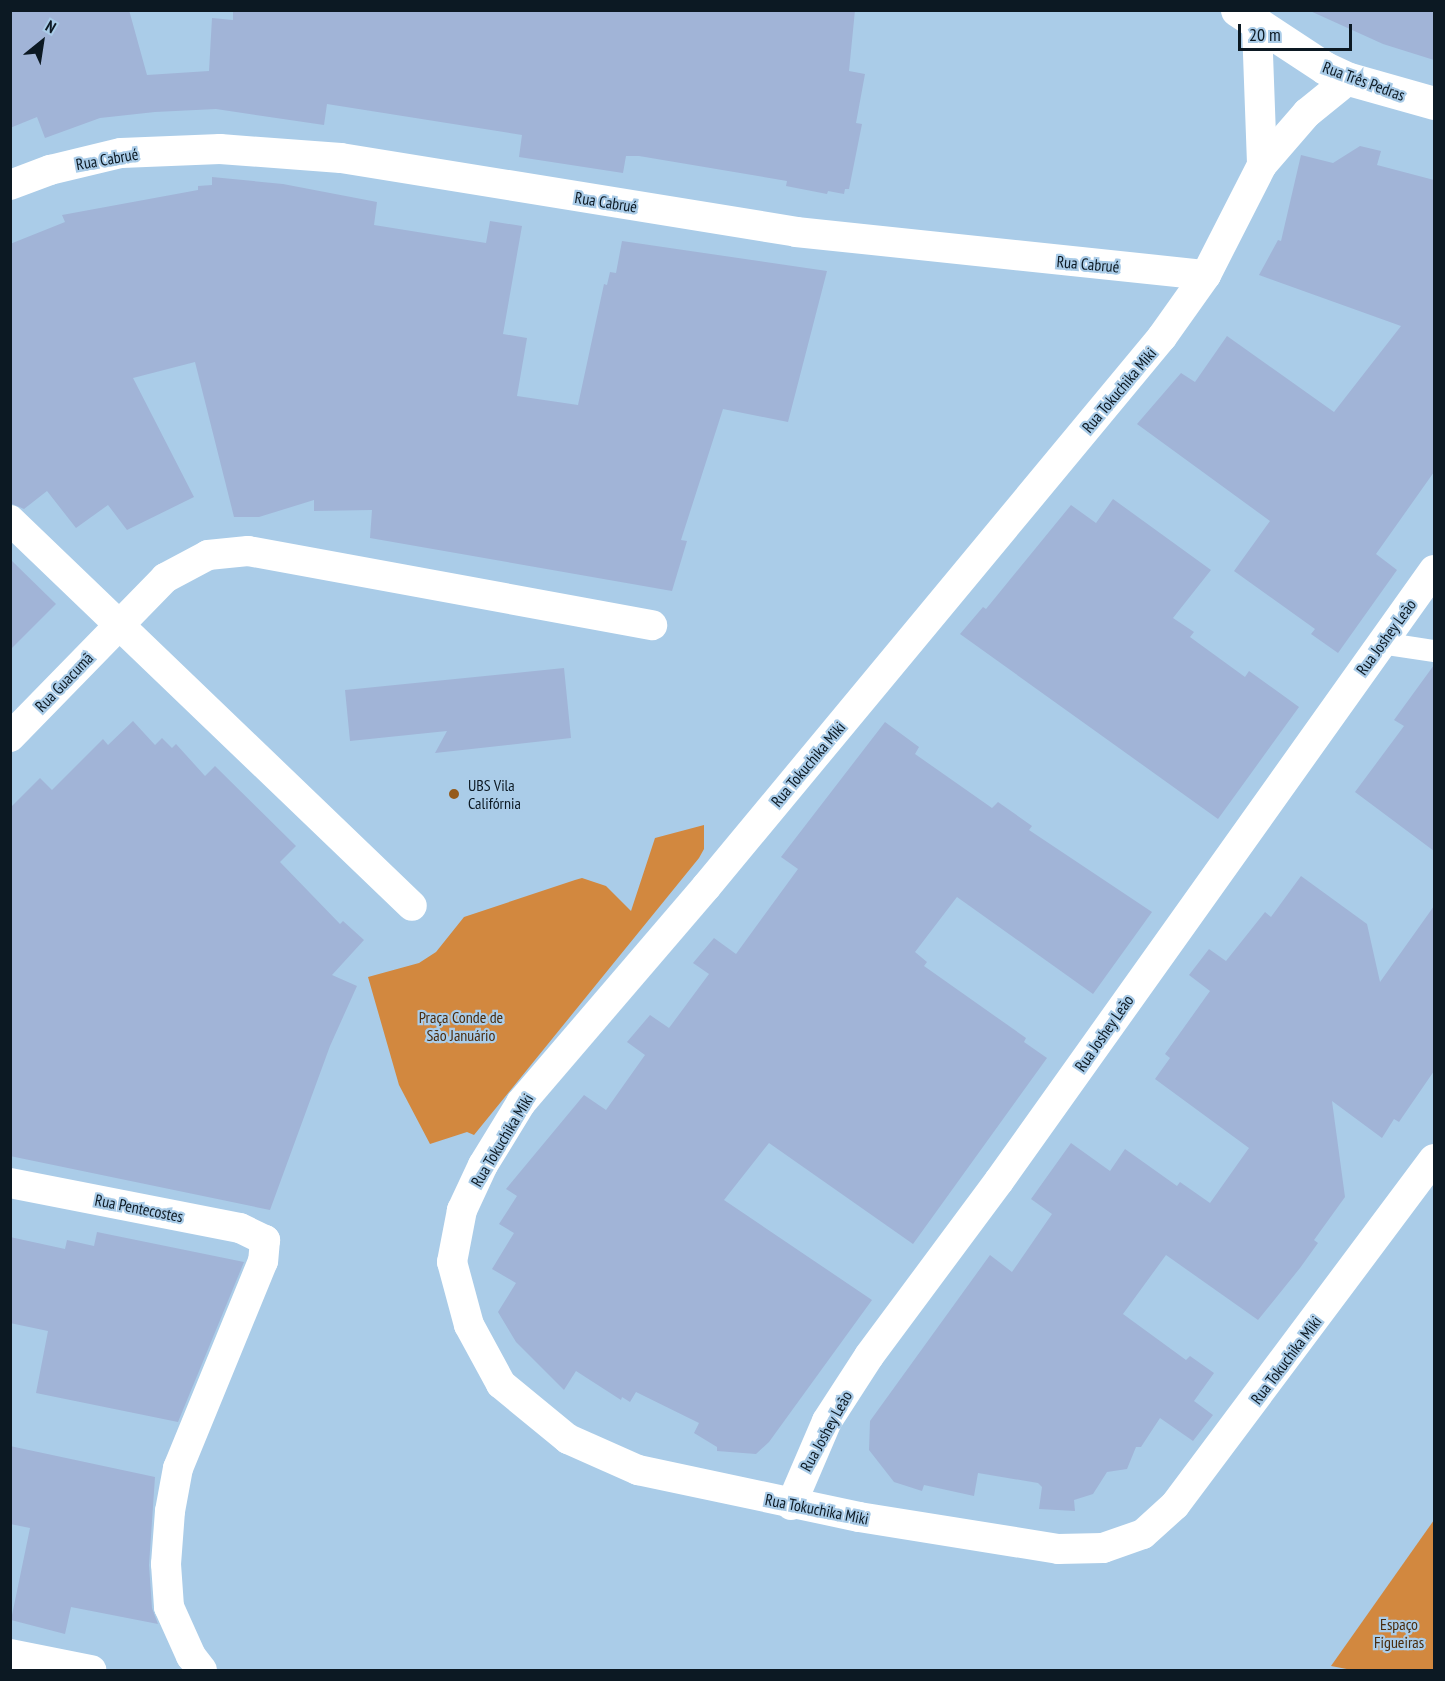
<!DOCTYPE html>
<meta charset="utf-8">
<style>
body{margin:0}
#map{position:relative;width:1445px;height:1681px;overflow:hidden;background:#aacce8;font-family:"PT Sans Narrow",sans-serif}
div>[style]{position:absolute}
.green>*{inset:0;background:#d2883f}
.building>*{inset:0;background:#a1b4d7}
.pedestrian>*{height:22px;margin:-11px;padding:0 11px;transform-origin:11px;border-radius:11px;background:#fff}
.minor>*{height:30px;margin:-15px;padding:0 15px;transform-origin:15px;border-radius:15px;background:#fff}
.tertiary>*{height:33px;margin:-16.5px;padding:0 16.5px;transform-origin:16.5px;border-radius:16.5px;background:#fff}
.dots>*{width:16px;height:16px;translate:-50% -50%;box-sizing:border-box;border:3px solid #aacce8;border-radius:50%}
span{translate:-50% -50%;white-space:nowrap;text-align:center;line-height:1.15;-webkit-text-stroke:4.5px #aacce8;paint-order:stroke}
.street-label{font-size:16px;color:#0c1923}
.poi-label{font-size:16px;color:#0c1923}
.left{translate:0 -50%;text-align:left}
.park-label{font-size:16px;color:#492b0c}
.frame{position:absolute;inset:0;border:12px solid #0c1923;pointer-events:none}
.north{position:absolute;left:12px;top:12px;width:60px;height:60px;-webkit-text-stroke:4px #aacce8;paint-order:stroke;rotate:30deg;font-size:16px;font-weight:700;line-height:24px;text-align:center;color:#0c1923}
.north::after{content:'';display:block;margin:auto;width:21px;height:27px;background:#0c1923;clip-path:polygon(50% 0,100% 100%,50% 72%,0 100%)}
.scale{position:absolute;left:1238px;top:24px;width:114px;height:27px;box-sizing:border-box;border:3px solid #0c1923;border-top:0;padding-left:8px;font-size:18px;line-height:21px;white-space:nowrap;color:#0c1923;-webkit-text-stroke:4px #aacce8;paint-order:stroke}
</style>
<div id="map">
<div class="green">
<div style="clip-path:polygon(704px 825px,704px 849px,699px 858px,474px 1135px,467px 1132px,430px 1144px,399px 1085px,368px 977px,419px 963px,436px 952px,464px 917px,575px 880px,582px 878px,606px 886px,631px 911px,655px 838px)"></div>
<div style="clip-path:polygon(1434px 1520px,1434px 1670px,1352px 1670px,1331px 1666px)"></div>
</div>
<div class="building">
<div style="clip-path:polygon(10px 10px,129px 10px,147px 75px,209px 71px,212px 18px,233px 20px,233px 10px,855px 10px,849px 71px,865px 74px,856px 123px,862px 124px,849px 189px,845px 189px,844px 194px,828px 191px,827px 194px,786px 186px,787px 181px,639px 156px,626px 156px,623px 173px,519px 157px,522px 135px,327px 104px,324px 125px,216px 109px,155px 112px,100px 118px,45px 138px,37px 117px,10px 128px)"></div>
<div style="clip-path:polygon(1308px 10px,1434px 10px,1434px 60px,1383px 44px)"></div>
<div style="clip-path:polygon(1360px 146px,1381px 151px,1377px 165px,1434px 180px,1434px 472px,1376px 554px,1397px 570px,1338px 653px,1311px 634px,1315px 629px,1234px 571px,1270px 521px,1137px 424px,1181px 373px,1195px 382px,1227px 336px,1334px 412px,1401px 326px,1259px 275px,1278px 240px,1281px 241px,1301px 155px,1333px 163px)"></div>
<div style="clip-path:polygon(212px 177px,283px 184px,377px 202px,374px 225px,486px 243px,490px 221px,522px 226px,503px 334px,527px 338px,517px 396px,578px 405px,604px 284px,607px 285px,610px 272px,616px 273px,622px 241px,827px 271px,788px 422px,723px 409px,681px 540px,687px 541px,672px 591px,370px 538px,372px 510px,314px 511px,314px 500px,259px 517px,234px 517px,195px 362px,133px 378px,194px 497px,127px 530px,108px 505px,76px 528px,47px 491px,24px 509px,10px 503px,10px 244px,65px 222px,62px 215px,198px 190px,198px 186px,212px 185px)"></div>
<div style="clip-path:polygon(1113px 499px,1211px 570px,1173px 618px,1194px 632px,1190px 637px,1245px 677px,1249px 671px,1299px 707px,1218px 819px,960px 634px,983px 607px,986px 609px,1071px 505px,1096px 523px)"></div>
<div style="clip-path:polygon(10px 559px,56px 604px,10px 650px)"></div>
<div style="clip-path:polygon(1434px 665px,1434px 851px,1355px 792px,1404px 726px,1394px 720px)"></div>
<div style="clip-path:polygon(564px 668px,571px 738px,435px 753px,447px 731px,350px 741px,345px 690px)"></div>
<div style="clip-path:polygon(133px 721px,155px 745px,162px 738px,172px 748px,176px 744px,205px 776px,215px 766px,296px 846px,280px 862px,340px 924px,343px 921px,364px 940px,332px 975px,357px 986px,330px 1046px,270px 1210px,10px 1156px,10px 808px,40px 778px,52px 790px,103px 739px,108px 745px)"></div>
<div style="clip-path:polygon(885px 722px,919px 747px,915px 754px,992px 808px,998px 802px,1032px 826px,1029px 830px,1152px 912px,1093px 994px,957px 897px,915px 952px,927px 962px,924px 966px,1026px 1038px,1024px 1042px,1047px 1058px,913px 1244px,769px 1143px,724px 1200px,872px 1300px,769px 1442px,756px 1454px,717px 1451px,717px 1447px,694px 1433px,699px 1423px,636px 1392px,630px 1402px,622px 1397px,621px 1400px,576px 1371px,564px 1390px,516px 1342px,498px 1312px,516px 1283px,492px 1269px,514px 1233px,499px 1224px,517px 1196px,506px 1189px,584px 1095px,606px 1110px,645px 1055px,627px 1042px,650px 1015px,669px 1028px,709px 974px,693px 963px,714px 938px,736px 954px,798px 869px,781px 857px)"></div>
<div style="clip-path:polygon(1301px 876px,1367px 924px,1380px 982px,1434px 906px,1434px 1071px,1399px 1122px,1394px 1119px,1382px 1138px,1332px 1101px,1345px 1197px,1314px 1240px,1318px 1243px,1300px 1268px,1258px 1320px,1166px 1255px,1123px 1314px,1186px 1360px,1190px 1356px,1214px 1373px,1194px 1401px,1213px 1415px,1193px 1441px,1160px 1418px,1141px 1447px,1136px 1447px,1127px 1469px,1107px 1472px,1093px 1494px,1074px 1500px,1075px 1511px,1039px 1509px,1042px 1487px,1038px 1483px,978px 1473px,974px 1496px,924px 1485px,922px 1491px,894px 1482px,869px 1450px,870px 1421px,990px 1255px,1012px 1272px,1052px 1214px,1031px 1199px,1071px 1143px,1110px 1171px,1125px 1149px,1177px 1186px,1180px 1182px,1210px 1203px,1249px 1148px,1155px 1079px,1170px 1058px,1165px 1054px,1210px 991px,1189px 975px,1209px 949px,1226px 961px,1265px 912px,1271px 917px)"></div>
<div style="clip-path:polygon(97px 1232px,244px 1262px,178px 1422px,36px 1393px,48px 1331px,10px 1323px,10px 1237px,65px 1249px,67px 1240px,94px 1246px)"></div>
<div style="clip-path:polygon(10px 1446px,155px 1477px,149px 1565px,152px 1608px,158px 1624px,71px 1607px,65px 1634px,11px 1620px,30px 1528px,10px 1524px)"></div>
</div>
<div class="pedestrian">
<div style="left:1381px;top:643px;width:54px;rotate:8.6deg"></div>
</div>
<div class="minor">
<div style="left:1257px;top:27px;width:138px;rotate:87.9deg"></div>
<div style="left:1349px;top:79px;width:54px;rotate:141deg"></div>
<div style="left:1307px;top:113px;width:69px;rotate:130.9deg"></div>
<div style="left:1262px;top:165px;width:123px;rotate:117deg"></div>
<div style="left:1206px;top:275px;width:76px;rotate:125.4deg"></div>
<div style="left:1162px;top:337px;width:714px;rotate:129.66deg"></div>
<div style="left:706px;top:887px;width:284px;rotate:130.6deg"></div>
<div style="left:521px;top:1103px;width:73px;rotate:121.5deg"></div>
<div style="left:483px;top:1165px;width:50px;rotate:115deg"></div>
<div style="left:462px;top:1210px;width:53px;rotate:100.9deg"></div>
<div style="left:452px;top:1262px;width:65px;rotate:74.9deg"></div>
<div style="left:469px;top:1325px;width:67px;rotate:61.5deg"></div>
<div style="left:501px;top:1384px;width:87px;rotate:39.4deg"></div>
<div style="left:568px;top:1439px;width:77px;rotate:23.9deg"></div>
<div style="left:638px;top:1470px;width:226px;rotate:12deg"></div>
<div style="left:859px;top:1517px;width:202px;rotate:9.1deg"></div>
<div style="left:1058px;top:1549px;width:45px;rotate:-1.3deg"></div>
<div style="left:1103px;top:1548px;width:42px;rotate:-19.3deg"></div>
<div style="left:1143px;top:1534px;width:43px;rotate:-42.2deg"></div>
<div style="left:1175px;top:1505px;width:432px;rotate:-53.2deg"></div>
<div style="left:10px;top:185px;width:43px;rotate:-20.6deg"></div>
<div style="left:50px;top:170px;width:73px;rotate:-13.5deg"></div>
<div style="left:121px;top:153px;width:99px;rotate:-2.3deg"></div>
<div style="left:220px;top:149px;width:121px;rotate:4.3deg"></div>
<div style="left:341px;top:158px;width:461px;rotate:9.2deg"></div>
<div style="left:796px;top:232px;width:412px;rotate:6deg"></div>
<div style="left:10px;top:520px;width:557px;rotate:43.84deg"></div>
<div style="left:10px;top:737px;width:222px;rotate:-45.7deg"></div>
<div style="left:165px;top:578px;width:49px;rotate:-28.1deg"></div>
<div style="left:208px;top:555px;width:40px;rotate:-5.7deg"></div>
<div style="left:248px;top:551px;width:411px;rotate:10.4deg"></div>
<div style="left:10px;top:1183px;width:234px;rotate:11.1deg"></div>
<div style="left:240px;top:1228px;width:28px;rotate:26deg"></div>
<div style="left:265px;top:1240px;width:21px;rotate:95deg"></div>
<div style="left:263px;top:1261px;width:224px;rotate:112.3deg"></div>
<div style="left:178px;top:1468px;width:44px;rotate:100.5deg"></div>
<div style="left:170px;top:1511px;width:53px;rotate:94.3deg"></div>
<div style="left:166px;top:1564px;width:43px;rotate:86deg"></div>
<div style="left:169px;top:1607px;width:54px;rotate:65.8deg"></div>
<div style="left:191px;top:1656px;width:18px;rotate:52deg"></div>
<div style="left:791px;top:1505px;width:91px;rotate:-66.8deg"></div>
<div style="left:827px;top:1421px;width:77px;rotate:-57.1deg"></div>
<div style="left:869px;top:1356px;width:218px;rotate:-53.4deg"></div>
<div style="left:999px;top:1181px;width:750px;rotate:-54.55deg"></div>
<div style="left:10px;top:1654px;width:83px;rotate:11.2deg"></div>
</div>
<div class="tertiary">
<div style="left:1237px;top:10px;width:105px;rotate:33.4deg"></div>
<div style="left:1325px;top:68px;width:26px;rotate:25deg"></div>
<div style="left:1349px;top:79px;width:88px;rotate:15.8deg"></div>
</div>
<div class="dots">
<div style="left:454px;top:794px;background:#955a1a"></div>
</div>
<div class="street-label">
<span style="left:1364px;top:81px;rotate:20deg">Rua Três Pedras</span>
<span style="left:107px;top:159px;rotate:-10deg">Rua Cabrué</span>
<span style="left:606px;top:202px;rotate:9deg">Rua Cabrué</span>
<span style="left:1088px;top:264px;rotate:5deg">Rua Cabrué</span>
<span style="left:1119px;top:390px;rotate:-50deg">Rua Tokuchika Miki</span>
<span style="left:1386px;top:637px;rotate:-54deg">Rua Joshey Leão</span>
<span style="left:64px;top:682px;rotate:-46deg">Rua Guacumã</span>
<span style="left:808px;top:764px;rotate:-50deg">Rua Tokuchika Miki</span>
<span style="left:1104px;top:1033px;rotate:-55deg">Rua Joshey Leão</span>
<span style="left:502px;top:1140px;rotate:-59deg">Rua Tokuchika Miki</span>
<span style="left:139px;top:1208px;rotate:11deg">Rua Pentecostes</span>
<span style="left:1286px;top:1360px;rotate:-53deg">Rua Tokuchika Miki</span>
<span style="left:826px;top:1431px;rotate:-61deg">Rua Joshey Leão</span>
<span style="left:817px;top:1509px;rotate:11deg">Rua Tokuchika Miki</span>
</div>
<div class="poi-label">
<span class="left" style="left:468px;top:794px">UBS Vila<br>Califórnia</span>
</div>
<div class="park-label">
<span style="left:461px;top:1026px">Praça Conde de<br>São Januário</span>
<span style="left:1399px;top:1633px">Espaço<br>Figueiras</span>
</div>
<div class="frame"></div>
<div class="north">N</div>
<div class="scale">20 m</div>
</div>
